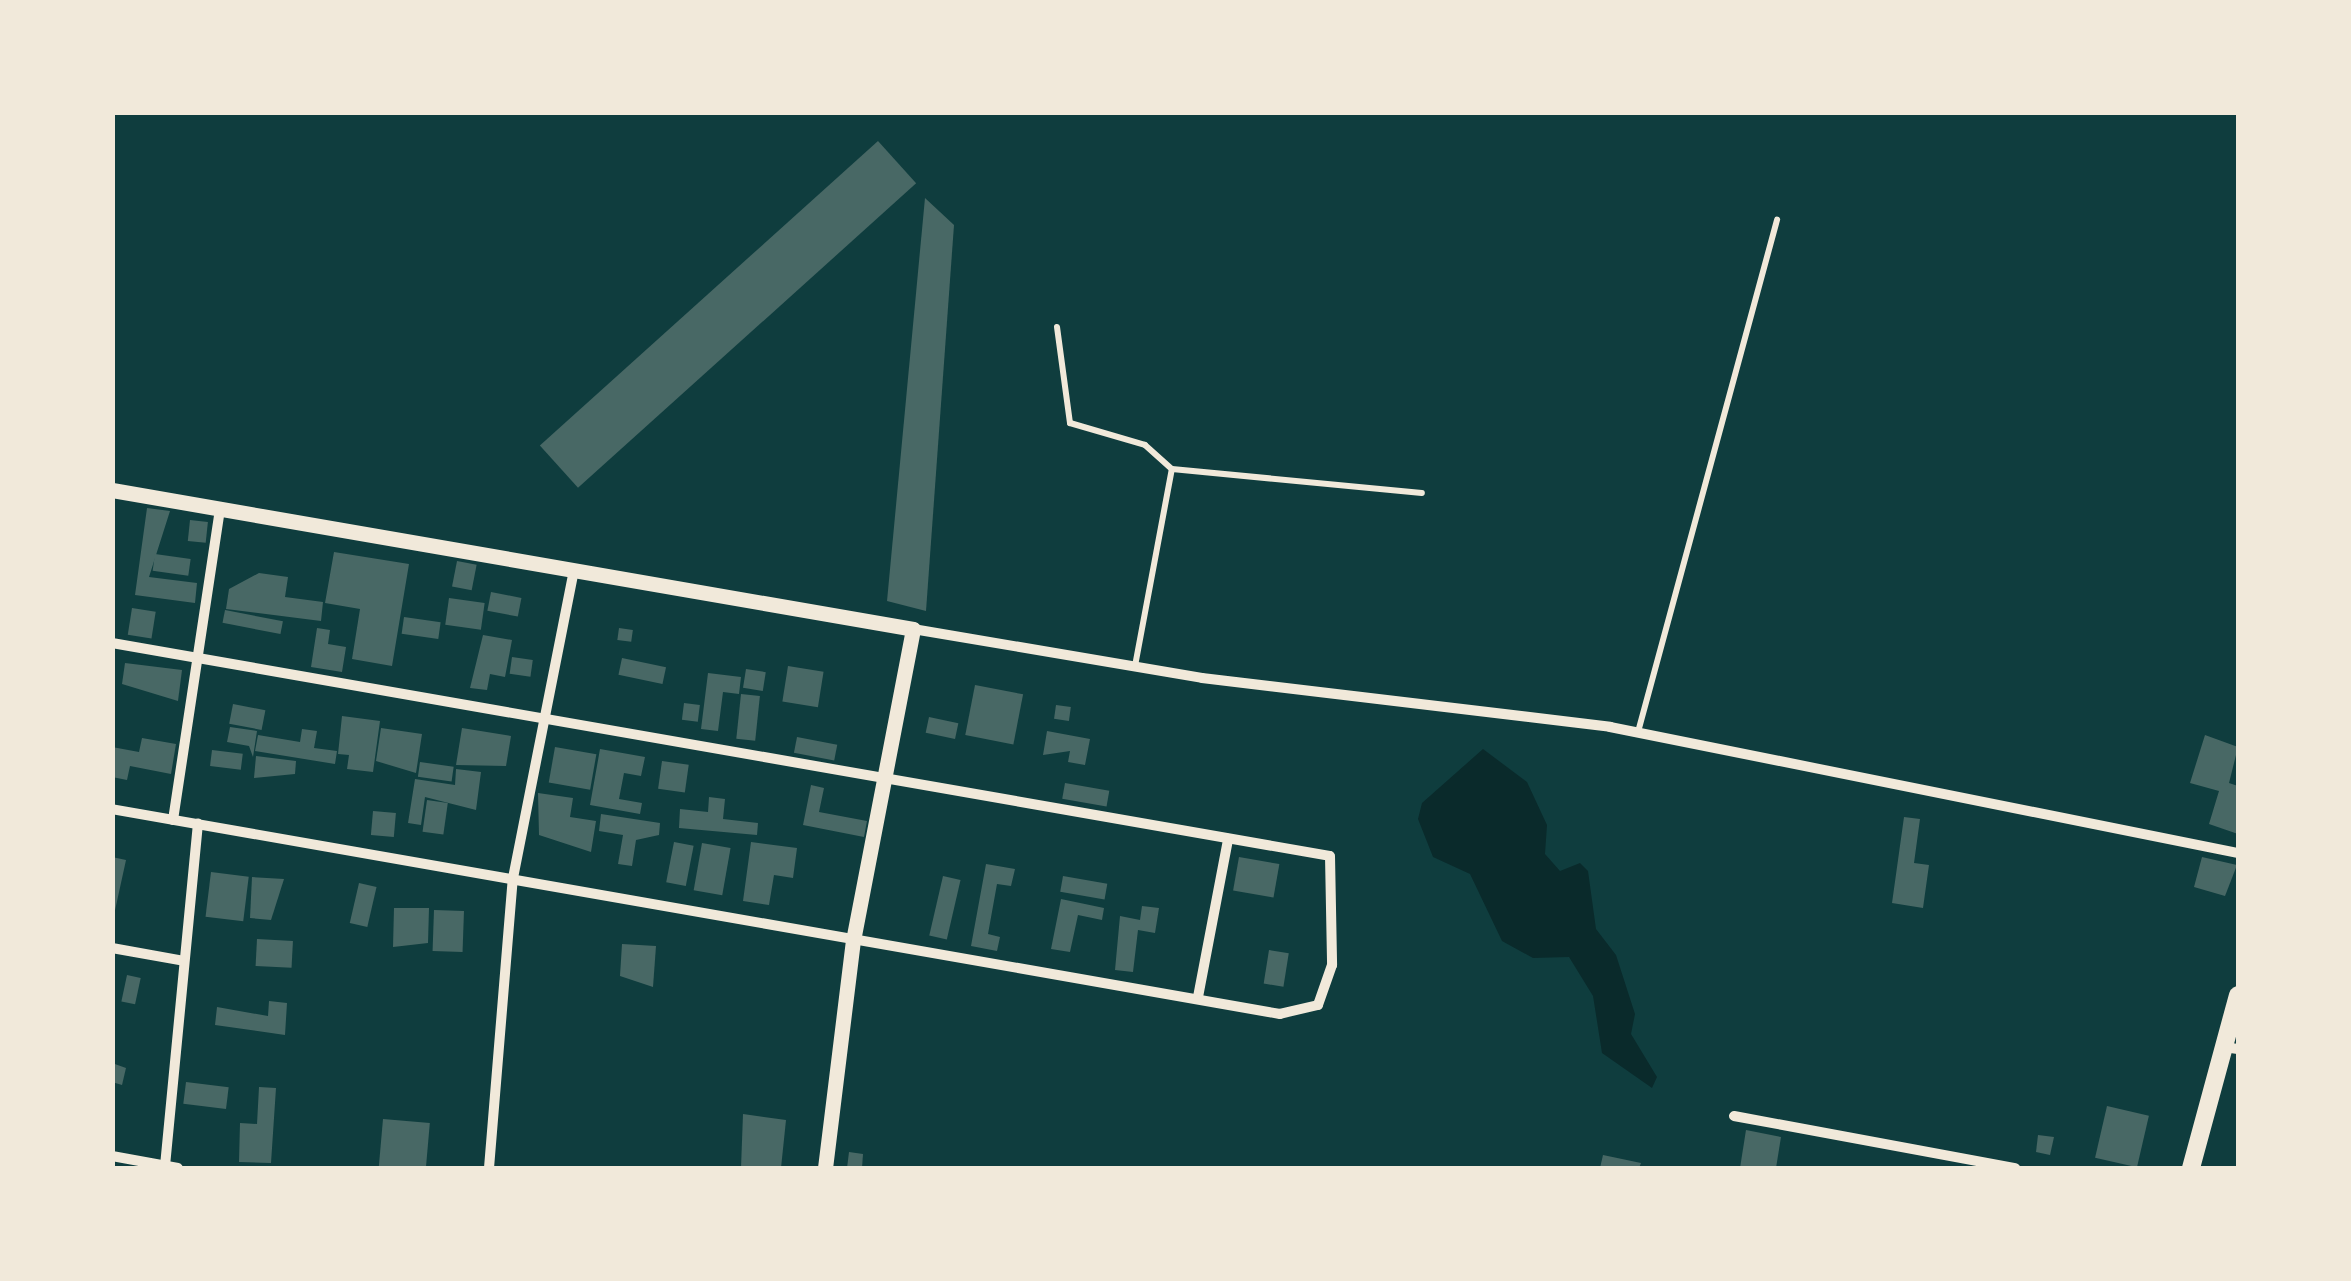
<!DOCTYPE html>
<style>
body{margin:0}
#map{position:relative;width:2351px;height:1281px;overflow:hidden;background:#0f3d3e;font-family:Manrope,sans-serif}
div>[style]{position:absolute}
.water>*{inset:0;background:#0a2a2b}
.building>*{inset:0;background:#486865;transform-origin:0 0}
.service>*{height:6px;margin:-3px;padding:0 3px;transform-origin:3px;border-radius:3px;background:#f1e9da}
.minor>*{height:10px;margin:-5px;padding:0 5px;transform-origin:5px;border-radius:5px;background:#f1e9da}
.tertiary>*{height:15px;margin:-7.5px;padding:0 7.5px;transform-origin:7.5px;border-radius:7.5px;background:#f1e9da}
.secondary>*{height:18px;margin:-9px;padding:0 9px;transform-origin:9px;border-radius:9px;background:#f1e9da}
span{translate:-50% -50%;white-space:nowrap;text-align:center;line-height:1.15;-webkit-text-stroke:8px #f1e9da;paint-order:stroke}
.frame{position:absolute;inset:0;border:115px solid #f1e9da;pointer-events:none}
</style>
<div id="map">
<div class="water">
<div style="clip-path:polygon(1483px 749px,1527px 782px,1547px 825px,1545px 854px,1560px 871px,1580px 863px,1588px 871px,1596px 929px,1616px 955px,1635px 1014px,1631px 1034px,1657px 1077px,1652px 1088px,1602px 1053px,1593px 996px,1569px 957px,1533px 958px,1502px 941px,1470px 874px,1433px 857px,1418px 819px,1422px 803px)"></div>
</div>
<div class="building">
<div style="left:878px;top:141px;width:57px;height:455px;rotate:48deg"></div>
<div style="clip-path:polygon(925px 198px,954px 225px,926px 611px,887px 601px)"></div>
<div style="clip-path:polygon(147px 508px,170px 511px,149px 577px,197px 583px,195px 603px,135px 595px)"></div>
<div style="left:190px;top:520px;width:18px;height:21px;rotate:6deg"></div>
<div style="clip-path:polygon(334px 552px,409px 564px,392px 666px,352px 659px,360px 609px,325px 603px)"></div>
<div style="left:155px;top:554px;width:36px;height:17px;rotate:8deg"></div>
<div style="left:457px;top:561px;width:20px;height:26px;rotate:11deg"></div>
<div style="clip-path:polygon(259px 573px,288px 577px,285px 597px,323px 602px,321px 621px,226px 609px,229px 589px)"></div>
<div style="left:491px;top:592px;width:31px;height:19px;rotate:11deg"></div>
<div style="left:449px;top:598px;width:36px;height:27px;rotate:8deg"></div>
<div style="left:132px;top:608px;width:24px;height:27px;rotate:9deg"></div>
<div style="left:225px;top:610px;width:59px;height:13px;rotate:11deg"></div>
<div style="left:404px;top:617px;width:37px;height:17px;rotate:8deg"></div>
<div style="clip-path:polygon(317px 628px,330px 630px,328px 644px,346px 647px,342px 672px,311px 667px)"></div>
<div style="left:619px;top:628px;width:14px;height:12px;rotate:8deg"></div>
<div style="clip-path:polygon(483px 635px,512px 640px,505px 677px,490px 674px,487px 690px,470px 688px)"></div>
<div style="left:512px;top:657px;width:21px;height:17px;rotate:8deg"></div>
<div style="left:622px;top:658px;width:45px;height:17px;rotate:12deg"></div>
<div style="clip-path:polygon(125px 663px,182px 670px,178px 701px,122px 684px)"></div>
<div style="left:788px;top:666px;width:36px;height:36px;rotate:9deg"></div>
<div style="left:746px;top:669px;width:20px;height:19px;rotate:9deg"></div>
<div style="clip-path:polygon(708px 673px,741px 677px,739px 694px,723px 692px,718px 731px,701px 729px)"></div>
<div style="left:975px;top:685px;width:49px;height:51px;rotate:11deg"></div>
<div style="left:741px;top:694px;width:19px;height:45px;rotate:6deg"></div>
<div style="left:684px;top:703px;width:16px;height:17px;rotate:7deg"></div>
<div style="left:233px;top:704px;width:33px;height:20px;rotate:11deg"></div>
<div style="left:1056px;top:705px;width:15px;height:14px;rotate:8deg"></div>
<div style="clip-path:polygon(342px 716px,380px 721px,373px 772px,347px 769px,349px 755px,338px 754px)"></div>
<div style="left:929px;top:717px;width:30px;height:16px;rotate:12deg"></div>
<div style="clip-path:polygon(230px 727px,257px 731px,253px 757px,249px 746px,227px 742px)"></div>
<div style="clip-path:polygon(381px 728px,422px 734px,416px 773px,376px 761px)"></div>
<div style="clip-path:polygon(462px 728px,511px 736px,506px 766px,456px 765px)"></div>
<div style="clip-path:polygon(302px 729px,317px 731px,314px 748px,337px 751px,335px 764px,255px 751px,258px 735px,300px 742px)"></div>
<div style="clip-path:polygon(1047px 731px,1090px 739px,1085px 765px,1068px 762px,1070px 751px,1043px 755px)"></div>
<div style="clip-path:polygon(2205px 735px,2238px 747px,2229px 783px,2238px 786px,2238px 834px,2209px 824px,2219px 791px,2190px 783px)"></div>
<div style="left:797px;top:737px;width:41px;height:16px;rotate:11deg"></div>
<div style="clip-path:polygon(142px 738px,176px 744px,171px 774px,130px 766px,127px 780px,112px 777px,112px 747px,139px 752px)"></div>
<div style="left:555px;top:747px;width:42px;height:36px;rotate:10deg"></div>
<div style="clip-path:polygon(600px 749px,645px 757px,641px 776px,624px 773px,619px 799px,642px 803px,640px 814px,590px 805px)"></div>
<div style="left:212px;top:750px;width:31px;height:16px;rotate:7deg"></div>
<div style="clip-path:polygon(256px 756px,296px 761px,295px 774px,254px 778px)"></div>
<div style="left:662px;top:761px;width:27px;height:28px;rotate:8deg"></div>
<div style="left:420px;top:762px;width:34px;height:15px;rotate:8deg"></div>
<div style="clip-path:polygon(456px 769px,481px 772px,476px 810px,425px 797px,421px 825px,408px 823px,415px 779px,455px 785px)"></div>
<div style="left:1065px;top:783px;width:45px;height:16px;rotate:10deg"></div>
<div style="clip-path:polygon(811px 785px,824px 788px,819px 812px,867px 821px,864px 837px,803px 825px)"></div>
<div style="clip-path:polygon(538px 793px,573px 798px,570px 817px,596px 821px,591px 852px,539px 835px)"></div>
<div style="clip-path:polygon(709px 797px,725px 799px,723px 819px,758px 823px,757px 835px,679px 828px,680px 809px,708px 812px)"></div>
<div style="left:427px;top:800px;width:21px;height:32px;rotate:8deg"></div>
<div style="left:373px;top:811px;width:23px;height:24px;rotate:5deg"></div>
<div style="clip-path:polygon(601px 814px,660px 823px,659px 835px,636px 840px,632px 866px,618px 864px,623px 835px,599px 831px)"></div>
<div style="clip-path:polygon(1904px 817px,1920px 819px,1914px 863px,1929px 865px,1923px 908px,1892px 903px)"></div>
<div style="left:674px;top:842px;width:20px;height:41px;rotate:11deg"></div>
<div style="clip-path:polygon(751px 842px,797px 848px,793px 878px,774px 875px,769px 905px,743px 901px)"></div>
<div style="left:702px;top:843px;width:29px;height:48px;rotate:10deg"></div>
<div style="clip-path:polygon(112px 857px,126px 860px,114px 915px,112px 915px)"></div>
<div style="left:1239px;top:857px;width:41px;height:34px;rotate:10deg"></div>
<div style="clip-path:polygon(2202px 857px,2237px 865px,2225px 896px,2194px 887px)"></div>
<div style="clip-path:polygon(986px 864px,1015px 869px,1011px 886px,997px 884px,988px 934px,1000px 937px,997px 951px,971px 946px)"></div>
<div style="left:211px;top:872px;width:38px;height:45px;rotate:7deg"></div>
<div style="left:943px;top:876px;width:18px;height:61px;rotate:13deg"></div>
<div style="left:1063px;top:876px;width:45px;height:16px;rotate:10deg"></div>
<div style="clip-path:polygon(252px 877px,284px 879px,271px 920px,250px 918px)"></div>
<div style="left:359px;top:883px;width:18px;height:41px;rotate:13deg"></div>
<div style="clip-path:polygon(1061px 899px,1104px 908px,1102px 920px,1078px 915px,1070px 952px,1051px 949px)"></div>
<div style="clip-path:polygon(1142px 906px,1159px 908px,1155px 933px,1138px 930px,1133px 972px,1115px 970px,1120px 916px,1140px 920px)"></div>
<div style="clip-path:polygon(394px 908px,429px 908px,428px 943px,393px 947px)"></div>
<div style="left:434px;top:910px;width:30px;height:41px;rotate:2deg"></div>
<div style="left:257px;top:939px;width:36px;height:27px;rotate:3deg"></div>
<div style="clip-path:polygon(622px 944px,656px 946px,653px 987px,620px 976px)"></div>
<div style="left:1269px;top:950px;width:20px;height:34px;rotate:9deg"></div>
<div style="left:127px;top:975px;width:14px;height:27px;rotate:12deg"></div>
<div style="clip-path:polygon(269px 1001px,287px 1003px,285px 1035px,215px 1025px,217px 1007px,268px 1016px)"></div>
<div style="clip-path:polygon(112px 1063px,126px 1068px,122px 1085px,112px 1082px)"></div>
<div style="left:186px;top:1082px;width:43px;height:22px;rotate:7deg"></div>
<div style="clip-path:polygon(259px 1087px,276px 1088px,271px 1163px,239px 1162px,240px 1123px,257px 1124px)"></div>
<div style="left:2107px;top:1106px;width:43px;height:53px;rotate:13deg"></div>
<div style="clip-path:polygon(743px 1114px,786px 1120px,781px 1168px,741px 1168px)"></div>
<div style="left:383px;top:1119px;width:47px;height:49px;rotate:5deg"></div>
<div style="clip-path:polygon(1746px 1130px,1781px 1137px,1776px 1168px,1740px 1168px)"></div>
<div style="clip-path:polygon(2038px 1135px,2054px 1137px,2050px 1155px,2036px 1152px)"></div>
<div style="clip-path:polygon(849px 1152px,863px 1154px,862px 1168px,847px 1168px)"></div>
<div style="clip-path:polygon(1603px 1155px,1641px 1163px,1639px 1168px,1600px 1168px)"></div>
</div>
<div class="service">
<div style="left:1057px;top:327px;width:97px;rotate:82.3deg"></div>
<div style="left:1070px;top:423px;width:78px;rotate:16.3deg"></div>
<div style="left:1145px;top:445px;width:36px;rotate:42deg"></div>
<div style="left:1172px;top:469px;width:251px;rotate:5.5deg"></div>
<div style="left:1135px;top:666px;width:200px;rotate:-79.4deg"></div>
<div style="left:1638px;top:732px;width:531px;rotate:-74.81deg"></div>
</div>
<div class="minor">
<div style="left:913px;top:629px;width:293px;rotate:9.6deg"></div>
<div style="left:1202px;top:678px;width:411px;rotate:6.8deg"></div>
<div style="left:1610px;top:727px;width:641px;rotate:11.35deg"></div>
<div style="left:112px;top:643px;width:1236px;rotate:9.92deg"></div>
<div style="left:1330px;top:856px;width:109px;rotate:88.9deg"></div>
<div style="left:1332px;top:965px;width:42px;rotate:109.3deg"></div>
<div style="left:1318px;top:1005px;width:39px;rotate:167deg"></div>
<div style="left:1280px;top:1014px;width:1186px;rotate:-170.05deg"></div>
<div style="left:173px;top:820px;width:316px;rotate:-81.4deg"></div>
<div style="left:112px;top:948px;width:73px;rotate:10.2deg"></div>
<div style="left:1198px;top:997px;width:161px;rotate:-79.2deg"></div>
<div style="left:2224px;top:1047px;width:14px;rotate:8deg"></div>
<div style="left:1734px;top:1116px;width:286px;rotate:10.5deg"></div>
<div style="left:112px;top:1156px;width:67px;rotate:10.3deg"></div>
<div style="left:165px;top:1166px;width:344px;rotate:-84.5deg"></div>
<div style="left:489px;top:1168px;width:291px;rotate:-85.3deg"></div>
<div style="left:513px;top:878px;width:314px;rotate:-78.8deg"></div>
</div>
<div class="tertiary">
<div style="left:112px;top:490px;width:813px;rotate:9.84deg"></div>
<div style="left:913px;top:629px;width:317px;rotate:100.9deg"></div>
<div style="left:853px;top:940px;width:230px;rotate:97deg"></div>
</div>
<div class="secondary">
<div style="left:2191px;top:1168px;width:179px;rotate:-74.8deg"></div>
</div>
<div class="frame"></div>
</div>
